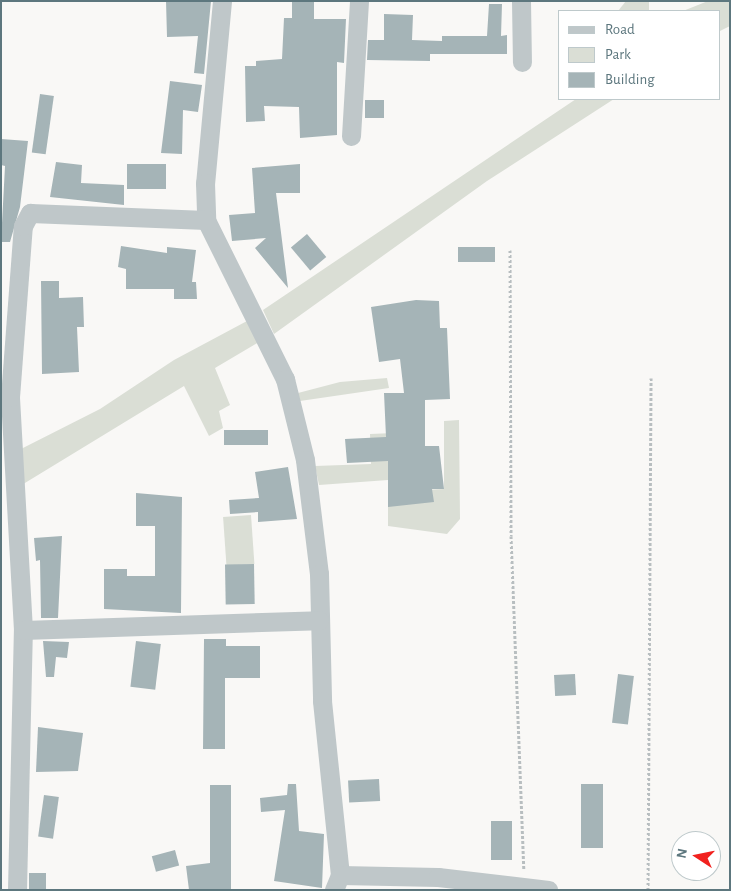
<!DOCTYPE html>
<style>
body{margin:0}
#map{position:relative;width:731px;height:891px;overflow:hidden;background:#f9f8f6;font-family:"Alegreya Sans",sans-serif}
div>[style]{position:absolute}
.green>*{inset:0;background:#daded5;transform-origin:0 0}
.building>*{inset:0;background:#a5b4b7;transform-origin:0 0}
.path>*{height:3px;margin-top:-1.5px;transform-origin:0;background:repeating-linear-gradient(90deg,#b8bec0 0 2.5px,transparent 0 5px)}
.street>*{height:19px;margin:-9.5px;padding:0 9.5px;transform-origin:9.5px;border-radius:9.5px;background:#bfc7c9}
span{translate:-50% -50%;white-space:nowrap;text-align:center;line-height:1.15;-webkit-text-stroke:5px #fff;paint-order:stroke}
.frame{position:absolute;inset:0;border:2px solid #5d777e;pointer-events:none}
.legend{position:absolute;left:558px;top:10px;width:162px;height:90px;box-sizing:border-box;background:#fff;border:1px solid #bec9cb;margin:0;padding:6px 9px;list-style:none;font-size:15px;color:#5d777e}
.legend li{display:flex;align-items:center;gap:10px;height:25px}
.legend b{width:25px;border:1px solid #bec9cb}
.north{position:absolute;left:671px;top:831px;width:50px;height:50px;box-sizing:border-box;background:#fff;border:1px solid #bec9cb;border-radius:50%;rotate:281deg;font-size:14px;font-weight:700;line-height:20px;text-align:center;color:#5d777e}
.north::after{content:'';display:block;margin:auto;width:18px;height:22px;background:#f1211e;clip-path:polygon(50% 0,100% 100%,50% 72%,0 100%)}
</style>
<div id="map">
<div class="green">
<div style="clip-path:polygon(626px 1px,649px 1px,649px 11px,618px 11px)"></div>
<div style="clip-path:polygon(708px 1px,730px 1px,730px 26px,720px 31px,720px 11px,683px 11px)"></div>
<div style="clip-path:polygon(576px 99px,614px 99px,487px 181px,274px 334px,263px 310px)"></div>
<div style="clip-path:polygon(247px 321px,259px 342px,215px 368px,230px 405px,219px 411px,223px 428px,209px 436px,184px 386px,20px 486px,19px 450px,100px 409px,174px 360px)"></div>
<div style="clip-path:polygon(387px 378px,389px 388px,300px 401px,298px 393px,340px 382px)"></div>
<div style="clip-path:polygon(459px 420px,460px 519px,447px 534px,388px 526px,388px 480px,319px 485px,315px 466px,371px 464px,370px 434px,394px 433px,400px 491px,444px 489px,444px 421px)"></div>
<div style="left:251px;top:515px;width:49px;height:28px;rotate:86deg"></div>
</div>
<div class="building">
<div style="clip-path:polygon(166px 1px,211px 1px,204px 74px,194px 73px,198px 36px,167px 37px)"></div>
<div style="clip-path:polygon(292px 1px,314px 1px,314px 19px,346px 19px,344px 63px,337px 62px,337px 135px,300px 138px,299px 107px,264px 106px,265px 121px,246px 122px,245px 66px,256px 66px,256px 61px,282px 59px,284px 18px,292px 18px)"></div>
<div style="clip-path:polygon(489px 4px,502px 4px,501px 36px,507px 35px,507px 54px,430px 54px,430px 61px,367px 60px,368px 40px,384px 40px,384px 14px,413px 15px,412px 40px,442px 41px,442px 36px,487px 36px)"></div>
<div style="clip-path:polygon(170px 81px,202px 85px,198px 112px,183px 110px,182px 154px,161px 153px)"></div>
<div style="left:40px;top:94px;width:14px;height:59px;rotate:8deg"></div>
<div style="left:365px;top:100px;width:19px;height:18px"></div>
<div style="clip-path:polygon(1px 139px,28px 141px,20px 207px,10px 242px,1px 242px,5px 166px,1px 165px)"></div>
<div style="clip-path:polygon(56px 162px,82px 165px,81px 183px,124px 185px,124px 205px,50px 197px)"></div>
<div style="left:166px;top:164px;width:25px;height:39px;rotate:90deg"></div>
<div style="clip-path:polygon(300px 164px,300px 193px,276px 193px,288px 288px,255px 248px,266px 238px,232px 241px,229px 215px,255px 213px,252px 168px)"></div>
<div style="left:307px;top:234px;width:30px;height:21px;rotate:50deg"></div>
<div style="clip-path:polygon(121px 246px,167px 253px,167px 247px,196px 250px,192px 282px,196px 282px,197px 299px,174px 299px,174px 289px,126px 289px,126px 269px,118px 267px)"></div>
<div style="left:495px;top:247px;width:15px;height:37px;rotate:90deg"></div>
<div style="clip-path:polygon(41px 281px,59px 281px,59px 298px,83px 297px,84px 327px,77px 327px,79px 372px,42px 374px)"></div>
<div style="clip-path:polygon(416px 300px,439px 301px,440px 328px,447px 328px,450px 399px,425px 400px,425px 446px,439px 446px,444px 489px,432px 489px,434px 502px,388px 507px,388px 461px,347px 463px,345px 439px,386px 437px,384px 393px,404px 393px,400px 359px,379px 362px,371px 307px)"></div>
<div style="left:268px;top:430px;width:15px;height:44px;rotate:90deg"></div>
<div style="clip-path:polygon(288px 467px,297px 519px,258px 522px,258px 512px,230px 514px,229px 500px,259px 498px,255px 472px)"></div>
<div style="clip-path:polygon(136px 493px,182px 497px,181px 613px,104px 609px,104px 569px,127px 569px,127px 576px,155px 576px,155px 526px,136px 526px)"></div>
<div style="clip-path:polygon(62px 536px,58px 618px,41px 618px,40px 560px,36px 561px,34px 538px)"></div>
<div style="left:254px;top:564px;width:40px;height:29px;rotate:89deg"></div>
<div style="clip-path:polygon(204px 639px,226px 639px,226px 646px,260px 646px,260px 678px,225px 678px,225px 749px,203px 749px)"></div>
<div style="clip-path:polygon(43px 641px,69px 642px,67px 658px,56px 657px,54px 677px,46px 677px)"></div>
<div style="left:136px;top:641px;width:25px;height:46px;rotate:7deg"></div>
<div style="left:575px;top:674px;width:21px;height:21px;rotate:87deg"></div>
<div style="left:618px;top:674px;width:16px;height:49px;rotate:7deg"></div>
<div style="clip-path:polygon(38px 727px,83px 733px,78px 771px,36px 772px)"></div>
<div style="left:379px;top:779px;width:22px;height:31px;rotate:87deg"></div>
<div style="clip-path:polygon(288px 784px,296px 784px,299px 831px,324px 834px,322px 888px,274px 881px,285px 810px,261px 812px,260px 798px,287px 795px)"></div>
<div style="left:581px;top:784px;width:22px;height:64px"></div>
<div style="clip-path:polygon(210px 785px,231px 785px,231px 890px,189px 890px,186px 866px,210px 863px)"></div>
<div style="left:44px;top:795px;width:15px;height:42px;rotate:8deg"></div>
<div style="left:491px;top:821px;width:21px;height:39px"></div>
<div style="left:175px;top:850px;width:16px;height:24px;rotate:75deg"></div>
<div style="left:29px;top:873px;width:17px;height:17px"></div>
</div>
<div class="path">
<div style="left:510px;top:250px;width:286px;rotate:89.8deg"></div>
<div style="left:511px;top:536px;width:333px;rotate:87.8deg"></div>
<div style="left:648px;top:890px;width:512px;rotate:-89.66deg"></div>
</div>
<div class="street">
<div style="left:222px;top:1px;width:183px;rotate:95.3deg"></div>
<div style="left:205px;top:183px;width:37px;rotate:88deg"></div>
<div style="left:206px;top:220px;width:178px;rotate:63.6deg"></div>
<div style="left:285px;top:379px;width:83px;rotate:76.1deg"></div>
<div style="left:305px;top:460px;width:115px;rotate:83deg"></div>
<div style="left:319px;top:574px;width:127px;rotate:88.6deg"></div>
<div style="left:322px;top:701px;width:175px;rotate:84.1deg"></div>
<div style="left:340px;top:875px;width:16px;rotate:112deg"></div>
<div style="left:521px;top:1px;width:61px;rotate:89.1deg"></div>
<div style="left:351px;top:136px;width:135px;rotate:-86.6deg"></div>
<div style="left:23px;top:630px;width:233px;rotate:-93.2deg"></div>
<div style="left:10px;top:397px;width:171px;rotate:-85.7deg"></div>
<div style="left:23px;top:226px;width:15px;rotate:-62deg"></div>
<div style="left:30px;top:213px;width:176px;rotate:2.3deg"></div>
<div style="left:340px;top:875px;width:98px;rotate:1.2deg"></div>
<div style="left:438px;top:877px;width:111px;rotate:6.7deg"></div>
<div style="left:17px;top:890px;width:260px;rotate:-88.7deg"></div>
<div style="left:23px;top:630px;width:296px;rotate:-1.9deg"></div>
</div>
<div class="frame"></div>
<ul class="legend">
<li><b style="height:6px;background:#bfc7c9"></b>Road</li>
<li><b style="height:14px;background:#daded5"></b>Park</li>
<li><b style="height:14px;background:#a5b4b7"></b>Building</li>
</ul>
<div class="north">N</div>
</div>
